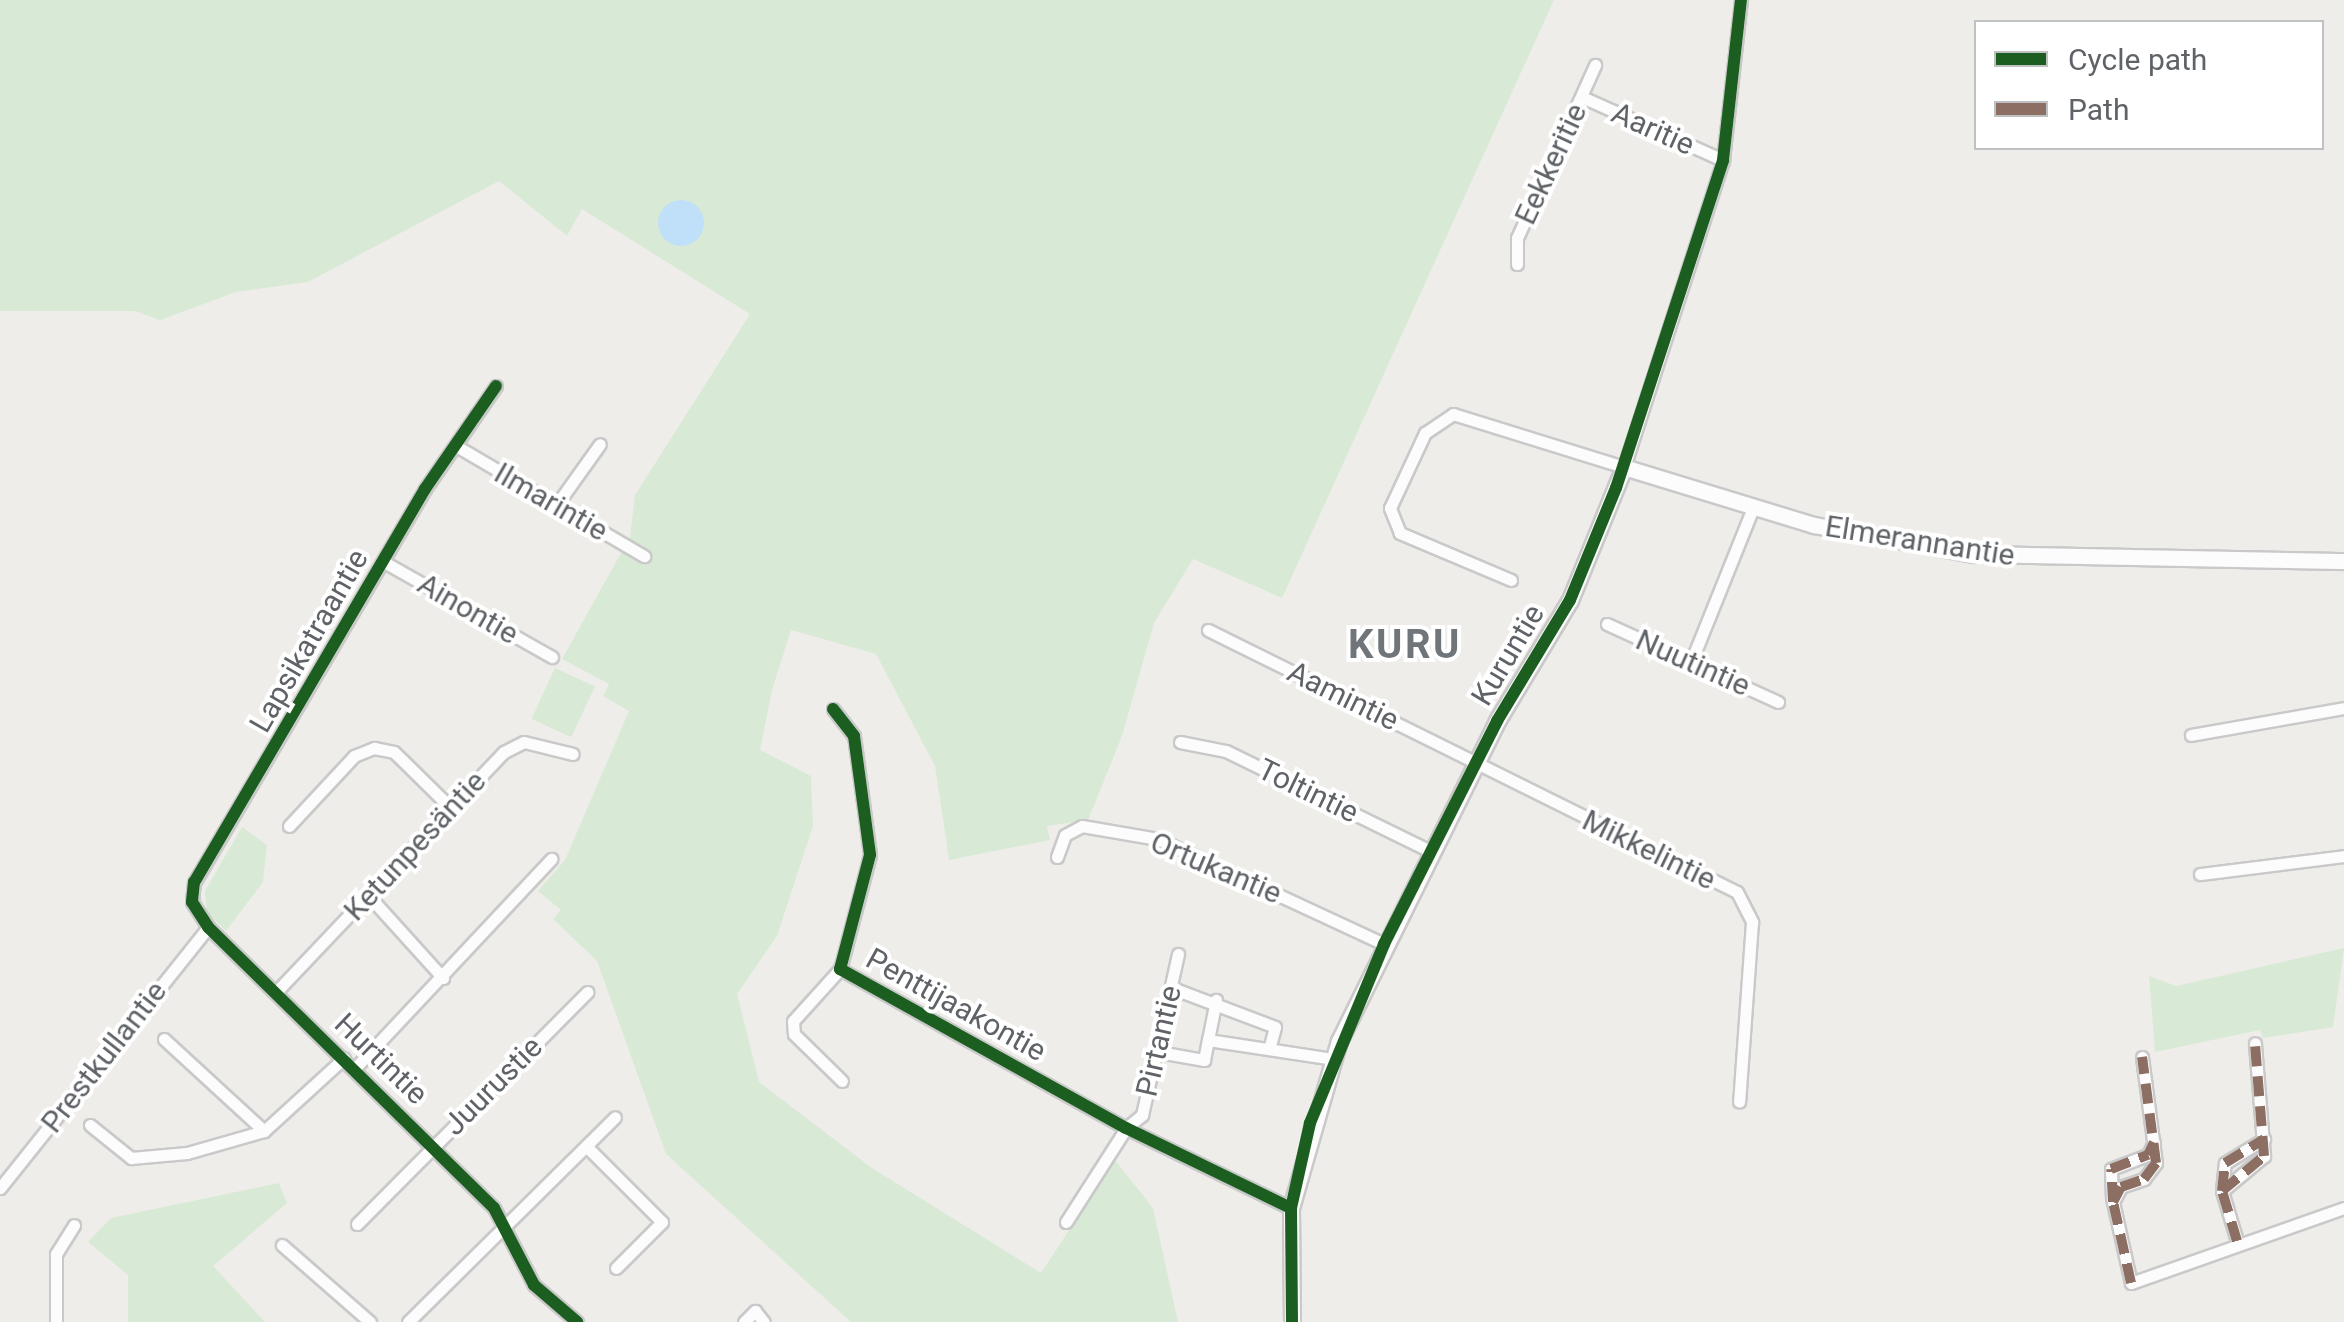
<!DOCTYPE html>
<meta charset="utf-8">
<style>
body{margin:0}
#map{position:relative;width:2344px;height:1322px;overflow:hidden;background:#efedea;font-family:Roboto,sans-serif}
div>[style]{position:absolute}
.green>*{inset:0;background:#d8ead6;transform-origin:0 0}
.water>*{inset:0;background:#bfe0f8}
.round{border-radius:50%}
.roads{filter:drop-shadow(2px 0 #c9c9ca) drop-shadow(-2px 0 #c9c9ca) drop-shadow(0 2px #c9c9ca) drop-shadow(0 -2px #c9c9ca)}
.street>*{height:11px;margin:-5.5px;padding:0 5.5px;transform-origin:5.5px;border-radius:5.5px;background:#fdfcfc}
.secondary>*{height:15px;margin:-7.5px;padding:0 7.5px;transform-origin:7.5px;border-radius:7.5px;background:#fdfcfc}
.quiet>*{height:10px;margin-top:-5px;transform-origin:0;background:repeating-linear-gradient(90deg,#8d6e63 0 20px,transparent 0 30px)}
.cycleway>*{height:12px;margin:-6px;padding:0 6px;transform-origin:6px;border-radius:6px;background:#1b5e20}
span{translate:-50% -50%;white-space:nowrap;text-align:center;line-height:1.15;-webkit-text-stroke:8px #fff;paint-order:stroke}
.street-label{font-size:30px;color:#5f6367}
.district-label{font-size:40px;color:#707579;font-weight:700;letter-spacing:2.5px}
.legend{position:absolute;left:1974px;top:20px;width:350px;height:130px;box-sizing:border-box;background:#fff;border:2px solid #bfc1c2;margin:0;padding:12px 18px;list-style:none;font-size:30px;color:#5f6367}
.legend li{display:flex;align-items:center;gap:20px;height:50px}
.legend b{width:50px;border:2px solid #bfc1c2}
</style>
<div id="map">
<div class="green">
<div style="clip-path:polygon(0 0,1554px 0,1282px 598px,1193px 559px,1154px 623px,1122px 736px,1088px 820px,1047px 826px,1050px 840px,949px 860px,935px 766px,876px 654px,791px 630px,772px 690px,760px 750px,811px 776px,813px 826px,777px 936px,737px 994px,759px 1082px,872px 1168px,1041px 1273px,1115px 1160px,1153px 1208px,1178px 1322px,851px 1322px,666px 1154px,597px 961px,553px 919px,561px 910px,538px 891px,565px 860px,629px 711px,603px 696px,609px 684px,562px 659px,630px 537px,635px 495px,750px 314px,582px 209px,567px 236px,499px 181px,308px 282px,236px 292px,160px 320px,135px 311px,0 311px)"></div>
<div style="left:555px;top:668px;width:44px;height:56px;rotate:25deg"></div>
<div style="clip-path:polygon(242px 827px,267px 845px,263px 882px,226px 931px,207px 913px,205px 891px)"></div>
<div style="clip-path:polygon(2344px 948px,2333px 1027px,2263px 1038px,2260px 1030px,2155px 1052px,2149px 976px,2176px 986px)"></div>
<div style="clip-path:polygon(279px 1183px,287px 1203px,213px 1266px,265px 1322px,128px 1322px,128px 1275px,88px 1242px,111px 1218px)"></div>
</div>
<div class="water">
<div class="round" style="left:658px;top:200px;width:46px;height:46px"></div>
</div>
<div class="roads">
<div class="street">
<div style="left:1582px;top:97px;width:154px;rotate:24.1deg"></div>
<div style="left:1517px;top:264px;width:26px;rotate:-90deg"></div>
<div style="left:1517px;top:238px;width:190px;rotate:-65.7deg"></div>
<div style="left:496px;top:386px;width:125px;rotate:124.6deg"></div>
<div style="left:425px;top:489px;width:456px;rotate:120.4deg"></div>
<div style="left:194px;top:882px;width:20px;rotate:96deg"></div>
<div style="left:192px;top:902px;width:30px;rotate:57deg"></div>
<div style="left:208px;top:927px;width:401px;rotate:44.5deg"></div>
<div style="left:494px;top:1208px;width:87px;rotate:62.5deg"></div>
<div style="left:534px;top:1285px;width:57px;rotate:40.7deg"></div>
<div style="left:458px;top:447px;width:216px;rotate:30.4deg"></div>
<div style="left:555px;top:507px;width:77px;rotate:-54.5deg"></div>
<div style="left:384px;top:562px;width:193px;rotate:29.5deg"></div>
<div style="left:1511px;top:580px;width:121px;rotate:-157.1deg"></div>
<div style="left:1400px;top:533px;width:27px;rotate:-112deg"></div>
<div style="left:1390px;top:508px;width:83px;rotate:-65deg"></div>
<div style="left:1425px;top:433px;width:34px;rotate:-34deg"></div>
<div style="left:1453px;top:414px;width:179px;rotate:17.2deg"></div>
<div style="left:1624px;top:467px;width:323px;rotate:-72.1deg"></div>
<div style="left:1723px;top:160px;width:161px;rotate:-83.6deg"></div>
<div style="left:1607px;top:624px;width:188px;rotate:24.5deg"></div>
<div style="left:1208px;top:630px;width:590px;rotate:26.35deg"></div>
<div style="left:1737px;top:892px;width:34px;rotate:63deg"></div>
<div style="left:1752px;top:922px;width:180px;rotate:94.1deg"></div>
<div style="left:1691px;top:662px;width:166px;rotate:-68.1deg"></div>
<div style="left:833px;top:709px;width:34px;rotate:52deg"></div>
<div style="left:854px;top:736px;width:120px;rotate:82.3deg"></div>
<div style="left:870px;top:855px;width:118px;rotate:104.7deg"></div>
<div style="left:840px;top:969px;width:327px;rotate:29.1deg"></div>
<div style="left:1126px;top:1128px;width:183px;rotate:25.9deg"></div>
<div style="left:2191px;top:735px;width:155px;rotate:-10deg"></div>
<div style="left:1180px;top:742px;width:47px;rotate:11.1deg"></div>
<div style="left:1226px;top:751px;width:229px;rotate:26.1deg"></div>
<div style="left:289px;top:826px;width:96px;rotate:-47.1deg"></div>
<div style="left:354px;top:756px;width:22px;rotate:-22deg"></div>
<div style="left:374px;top:748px;width:20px;rotate:11deg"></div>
<div style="left:394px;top:752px;width:77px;rotate:44.5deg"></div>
<div style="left:1057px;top:857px;width:23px;rotate:-70deg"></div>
<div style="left:1065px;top:835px;width:19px;rotate:-28deg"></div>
<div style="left:1082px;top:826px;width:77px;rotate:9.7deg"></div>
<div style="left:1158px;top:839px;width:249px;rotate:24.9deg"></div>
<div style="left:2200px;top:874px;width:145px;rotate:-7.1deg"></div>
<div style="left:368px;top:895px;width:112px;rotate:47.9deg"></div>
<div style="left:840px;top:969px;width:70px;rotate:132.1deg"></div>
<div style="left:793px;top:1021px;width:13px;rotate:86deg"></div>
<div style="left:794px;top:1034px;width:67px;rotate:44.4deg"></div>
<div style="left:1172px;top:988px;width:110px;rotate:20.7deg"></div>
<div style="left:1275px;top:1027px;width:20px;rotate:105deg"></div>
<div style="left:276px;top:992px;width:331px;rotate:-46.5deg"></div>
<div style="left:504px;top:752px;width:22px;rotate:-27deg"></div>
<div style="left:524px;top:742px;width:50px;rotate:13.8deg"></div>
<div style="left:164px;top:1039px;width:136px;rotate:42.6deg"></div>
<div style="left:1208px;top:1040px;width:41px;rotate:-78.7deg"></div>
<div style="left:1159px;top:1052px;width:46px;rotate:10.1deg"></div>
<div style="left:1204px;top:1060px;width:20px;rotate:-79deg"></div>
<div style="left:1208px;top:1040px;width:126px;rotate:8.6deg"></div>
<div style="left:2142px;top:1057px;width:107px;rotate:82.5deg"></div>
<div style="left:2156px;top:1163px;width:20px;rotate:127deg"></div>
<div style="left:2144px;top:1179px;width:24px;rotate:161deg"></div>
<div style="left:2121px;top:1187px;width:17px;rotate:118deg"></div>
<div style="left:2113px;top:1202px;width:83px;rotate:77.5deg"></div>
<div style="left:2131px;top:1283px;width:226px;rotate:-19.4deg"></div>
<div style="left:355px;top:1068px;width:287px;rotate:-46.8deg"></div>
<div style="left:90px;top:1125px;width:53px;rotate:38.8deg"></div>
<div style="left:131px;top:1158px;width:56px;rotate:-5.1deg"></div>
<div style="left:187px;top:1153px;width:80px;rotate:-15.9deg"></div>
<div style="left:264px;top:1131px;width:108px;rotate:-42.4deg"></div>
<div style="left:586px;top:1146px;width:107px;rotate:45deg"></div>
<div style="left:662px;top:1222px;width:65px;rotate:135deg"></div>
<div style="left:0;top:1188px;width:334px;rotate:-51.4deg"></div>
<div style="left:2222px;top:1190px;width:27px;rotate:-84deg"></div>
<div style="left:2225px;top:1163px;width:46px;rotate:-31.6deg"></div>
<div style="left:2112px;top:1199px;width:30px;rotate:-92deg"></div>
<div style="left:2111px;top:1169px;width:40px;rotate:-21deg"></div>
<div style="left:2148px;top:1155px;width:14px;rotate:-65deg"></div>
<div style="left:1066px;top:1222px;width:112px;rotate:-57.4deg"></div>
<div style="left:1126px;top:1128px;width:21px;rotate:-39deg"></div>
<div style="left:1142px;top:1115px;width:165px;rotate:-77.4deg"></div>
<div style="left:357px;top:1224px;width:327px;rotate:-45.2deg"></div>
<div style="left:2237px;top:1241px;width:52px;rotate:-106.7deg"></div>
<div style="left:2222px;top:1191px;width:55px;rotate:-39.8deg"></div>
<div style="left:2264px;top:1156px;width:113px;rotate:-94.6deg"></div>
<div style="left:282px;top:1245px;width:117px;rotate:41.2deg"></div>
<div style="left:56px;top:1322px;width:68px;rotate:-90deg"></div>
<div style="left:56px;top:1254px;width:34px;rotate:-58deg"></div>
<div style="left:408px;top:1322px;width:291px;rotate:-44.7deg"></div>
<div style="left:744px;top:1322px;width:16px;rotate:-45deg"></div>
<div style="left:755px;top:1311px;width:14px;rotate:51deg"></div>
</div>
<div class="secondary">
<div style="left:1292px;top:1322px;width:114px;rotate:-90.5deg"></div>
<div style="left:1291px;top:1208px;width:174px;rotate:-74deg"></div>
<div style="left:1339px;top:1041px;width:357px;rotate:-63.7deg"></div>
<div style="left:1497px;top:721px;width:141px;rotate:-58.9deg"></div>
<div style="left:1570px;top:600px;width:144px;rotate:-67.9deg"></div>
<div style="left:1624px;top:467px;width:199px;rotate:17deg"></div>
<div style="left:1814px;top:525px;width:162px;rotate:10.3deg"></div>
<div style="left:1973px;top:554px;width:371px;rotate:1.1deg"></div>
</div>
</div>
<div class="quiet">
<div style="left:2222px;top:1191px;width:28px;rotate:-84deg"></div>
<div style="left:2225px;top:1163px;width:46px;rotate:-31.6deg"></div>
<div style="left:2113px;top:1202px;width:33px;rotate:-93deg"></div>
<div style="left:2111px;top:1169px;width:40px;rotate:-21deg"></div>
<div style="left:2148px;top:1155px;width:14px;rotate:-65deg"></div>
<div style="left:2237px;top:1241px;width:52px;rotate:-106.7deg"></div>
<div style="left:2222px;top:1191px;width:55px;rotate:-39.8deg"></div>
<div style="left:2264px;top:1156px;width:113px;rotate:-94.6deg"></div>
<div style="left:2131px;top:1283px;width:83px;rotate:-102.5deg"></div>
<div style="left:2113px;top:1202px;width:17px;rotate:-62deg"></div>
<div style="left:2121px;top:1187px;width:24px;rotate:-19deg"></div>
<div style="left:2144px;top:1179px;width:20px;rotate:-53deg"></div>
<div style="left:2156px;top:1163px;width:107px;rotate:-97.5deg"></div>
</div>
<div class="cycleway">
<div style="left:496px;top:386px;width:125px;rotate:124.6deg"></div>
<div style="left:425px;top:489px;width:456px;rotate:120.4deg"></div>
<div style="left:194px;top:882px;width:20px;rotate:96deg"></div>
<div style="left:192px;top:902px;width:30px;rotate:57deg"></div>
<div style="left:208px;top:927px;width:401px;rotate:44.5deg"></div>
<div style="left:494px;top:1208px;width:87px;rotate:62.5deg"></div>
<div style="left:534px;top:1285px;width:57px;rotate:40.7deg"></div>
<div style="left:833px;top:709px;width:34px;rotate:52deg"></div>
<div style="left:854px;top:736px;width:120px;rotate:82.3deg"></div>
<div style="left:870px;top:855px;width:118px;rotate:104.7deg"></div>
<div style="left:840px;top:969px;width:327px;rotate:29.1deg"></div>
<div style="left:1126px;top:1128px;width:183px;rotate:25.9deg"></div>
<div style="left:1292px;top:1322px;width:114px;rotate:-90.5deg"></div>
<div style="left:1291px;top:1208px;width:87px;rotate:-77.4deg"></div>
<div style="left:1310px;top:1123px;width:194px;rotate:-67.5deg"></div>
<div style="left:1384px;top:944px;width:250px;rotate:-63.1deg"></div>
<div style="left:1497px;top:721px;width:141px;rotate:-58.9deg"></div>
<div style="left:1570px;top:600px;width:121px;rotate:-67.7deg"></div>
<div style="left:1616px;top:488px;width:345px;rotate:-71.9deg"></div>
<div style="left:1723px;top:160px;width:161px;rotate:-83.6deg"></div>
</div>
<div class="street-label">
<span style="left:1653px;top:129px;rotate:24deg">Aaritie</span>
<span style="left:1551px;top:164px;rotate:-65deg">Eekkeritie</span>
<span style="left:551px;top:502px;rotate:30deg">Ilmarintie</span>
<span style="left:1920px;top:541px;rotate:9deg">Elmerannantie</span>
<span style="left:468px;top:609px;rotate:30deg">Ainontie</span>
<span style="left:309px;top:641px;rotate:-60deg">Lapsikatraantie</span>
<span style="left:1508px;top:655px;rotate:-59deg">Kuruntie</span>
<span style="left:1693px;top:663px;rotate:24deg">Nuutintie</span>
<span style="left:1343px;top:696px;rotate:26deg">Aamintie</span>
<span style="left:1308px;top:791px;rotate:26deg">Toltintie</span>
<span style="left:415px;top:846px;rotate:-47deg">Ketunpesäntie</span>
<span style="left:1649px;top:850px;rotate:26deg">Mikkelintie</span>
<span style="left:1216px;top:868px;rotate:23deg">Ortukantie</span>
<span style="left:956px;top:1005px;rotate:29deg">Penttijaakontie</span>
<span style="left:1159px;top:1041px;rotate:-77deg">Pirtantie</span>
<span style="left:104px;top:1057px;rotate:-52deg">Prestkullantie</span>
<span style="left:381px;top:1059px;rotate:44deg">Hurtintie</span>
<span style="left:493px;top:1086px;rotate:-45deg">Juurustie</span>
</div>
<div class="district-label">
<span style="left:1405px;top:645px">KURU</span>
</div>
<ul class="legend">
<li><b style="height:12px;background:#1b5e20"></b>Cycle path</li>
<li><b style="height:12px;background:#8d6e63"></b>Path</li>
</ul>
</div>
